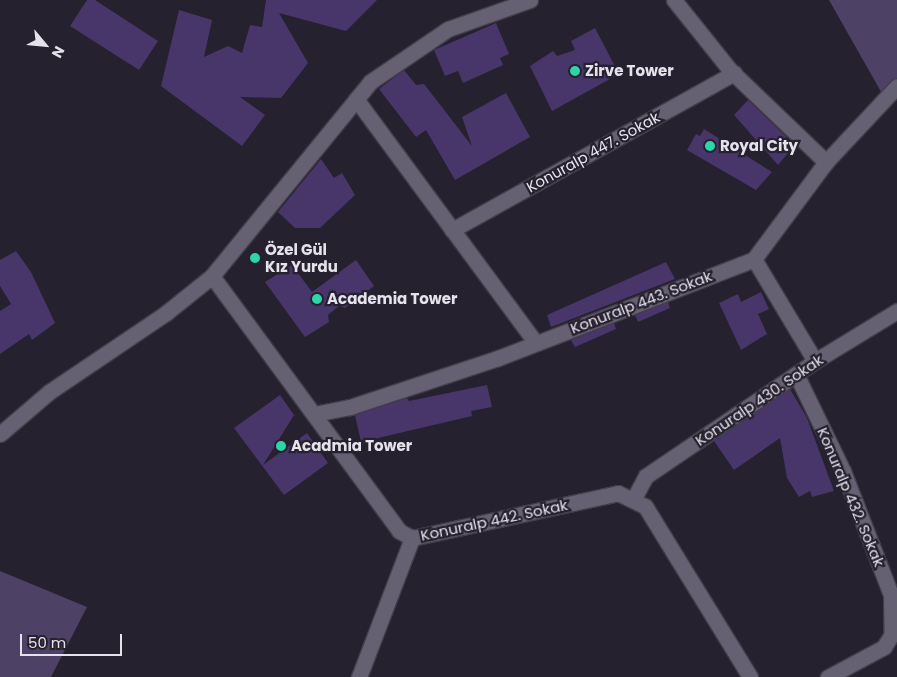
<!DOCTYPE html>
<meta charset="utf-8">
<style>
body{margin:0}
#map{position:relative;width:897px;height:677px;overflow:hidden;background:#26212f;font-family:Poppins,sans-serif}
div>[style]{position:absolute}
.green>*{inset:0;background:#4d4265}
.building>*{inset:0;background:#48356a}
.roads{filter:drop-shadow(1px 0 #423f4a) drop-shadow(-1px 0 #423f4a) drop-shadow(0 1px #423f4a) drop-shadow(0 -1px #423f4a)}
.minor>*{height:15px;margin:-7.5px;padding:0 7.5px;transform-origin:7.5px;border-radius:7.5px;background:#666172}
.dots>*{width:14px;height:14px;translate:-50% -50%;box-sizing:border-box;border:2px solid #26212f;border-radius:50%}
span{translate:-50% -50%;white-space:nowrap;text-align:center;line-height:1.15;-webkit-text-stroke:4.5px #26212f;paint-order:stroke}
.poi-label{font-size:15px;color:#e5e2ec;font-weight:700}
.left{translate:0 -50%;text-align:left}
.street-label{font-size:15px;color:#e5e2ec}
.north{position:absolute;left:20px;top:20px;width:50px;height:50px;-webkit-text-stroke:4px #26212f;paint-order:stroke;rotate:118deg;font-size:14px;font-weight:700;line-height:20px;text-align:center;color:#e5e2ec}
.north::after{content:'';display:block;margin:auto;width:18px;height:22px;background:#e5e2ec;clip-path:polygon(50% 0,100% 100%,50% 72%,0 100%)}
.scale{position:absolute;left:20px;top:634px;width:102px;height:22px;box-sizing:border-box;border:2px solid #e5e2ec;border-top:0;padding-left:6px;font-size:15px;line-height:18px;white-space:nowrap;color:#e5e2ec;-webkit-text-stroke:4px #26212f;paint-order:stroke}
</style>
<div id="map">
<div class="green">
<div style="clip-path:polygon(829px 0,897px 0,897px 82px,884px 97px)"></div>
<div style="clip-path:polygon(0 571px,87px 607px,51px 677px,0 677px)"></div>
</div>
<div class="building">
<div style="clip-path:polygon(87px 0,95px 0,158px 41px,139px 70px,70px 26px)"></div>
<div style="clip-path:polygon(266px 0,377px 0,346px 31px,279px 13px,308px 63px,281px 98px,240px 97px,265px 115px,242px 146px,161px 86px,179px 10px,212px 20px,204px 57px,228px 46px,242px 53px,250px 25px,262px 27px)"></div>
<div style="clip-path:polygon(496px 23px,509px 54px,500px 58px,503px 65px,463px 83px,458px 71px,445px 76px,434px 50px)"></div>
<div style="clip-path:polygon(595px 28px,619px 74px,552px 111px,530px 66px,553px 51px,557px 56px,575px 50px,571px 41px)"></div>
<div style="clip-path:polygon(404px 70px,416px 85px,424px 84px,472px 146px,462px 117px,506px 93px,530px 137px,455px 180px,426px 130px,416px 137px,379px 89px)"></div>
<div style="clip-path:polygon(748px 100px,795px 145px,778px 165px,734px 115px)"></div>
<div style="clip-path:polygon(704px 129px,772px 172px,756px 190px,687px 150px,696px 134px,700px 136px)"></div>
<div style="clip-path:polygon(321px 159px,334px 178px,342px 173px,355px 195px,320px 228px,295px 228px,278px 212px)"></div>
<div style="clip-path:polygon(16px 251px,31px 272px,55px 323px,32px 340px,29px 334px,0 354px,0 311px,11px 304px,0 286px,0 260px)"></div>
<div style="clip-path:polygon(356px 260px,374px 286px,345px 308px,339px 306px,328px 315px,329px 322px,305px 337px,265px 282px,292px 265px,312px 292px)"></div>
<div style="clip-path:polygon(666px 262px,675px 279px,551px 327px,547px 315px)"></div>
<div style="clip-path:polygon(761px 292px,769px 309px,758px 314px,767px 334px,741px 350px,719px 303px,738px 294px,741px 302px)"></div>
<div style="clip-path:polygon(668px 302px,670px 308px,638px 322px,635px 315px)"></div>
<div style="clip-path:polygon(614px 323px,616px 329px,575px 347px,571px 340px)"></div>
<div style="clip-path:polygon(487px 385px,492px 407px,471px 411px,472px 416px,361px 442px,355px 415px,407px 398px,409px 401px)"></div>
<div style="clip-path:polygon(790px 389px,807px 418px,834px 491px,812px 497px,810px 491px,799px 497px,787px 478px,780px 438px,734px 470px,714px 441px)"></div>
<div style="clip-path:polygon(280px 395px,294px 415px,263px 465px,307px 433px,328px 463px,284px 495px,234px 428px)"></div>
</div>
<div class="roads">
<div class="minor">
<div style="left:674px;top:0;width:90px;rotate:51.3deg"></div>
<div style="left:730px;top:70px;width:133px;rotate:43.8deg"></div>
<div style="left:356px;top:99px;width:303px;rotate:53.6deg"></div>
<div style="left:452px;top:230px;width:323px;rotate:-29.1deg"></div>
<div style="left:754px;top:259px;width:119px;rotate:59.1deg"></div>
<div style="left:212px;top:276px;width:316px;rotate:53.7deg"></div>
<div style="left:399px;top:531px;width:15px;rotate:28deg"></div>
<div style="left:412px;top:538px;width:211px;rotate:-12.3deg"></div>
<div style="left:618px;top:493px;width:30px;rotate:26deg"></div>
<div style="left:645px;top:506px;width:201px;rotate:58.4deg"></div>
<div style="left:796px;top:374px;width:108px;rotate:64.1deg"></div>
<div style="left:843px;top:471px;width:133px;rotate:68.8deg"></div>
<div style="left:891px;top:595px;width:39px;rotate:89deg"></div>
<div style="left:892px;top:634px;width:15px;rotate:122deg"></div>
<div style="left:884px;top:647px;width:64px;rotate:151.8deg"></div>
<div style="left:314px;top:414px;width:37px;rotate:-11deg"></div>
<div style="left:350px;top:407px;width:156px;rotate:-18.3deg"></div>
<div style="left:498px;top:358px;width:274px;rotate:-21.1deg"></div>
<div style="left:754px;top:259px;width:121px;rotate:-53.4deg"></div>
<div style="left:826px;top:162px;width:104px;rotate:-46.9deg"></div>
<div style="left:0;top:434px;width:65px;rotate:-40.6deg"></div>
<div style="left:49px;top:392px;width:141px;rotate:-34deg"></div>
<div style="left:166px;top:313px;width:59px;rotate:-38.8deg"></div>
<div style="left:212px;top:276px;width:250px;rotate:-50.8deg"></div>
<div style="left:370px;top:82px;width:94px;rotate:-34.2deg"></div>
<div style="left:448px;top:29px;width:87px;rotate:-19.5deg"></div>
<div style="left:633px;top:500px;width:27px;rotate:-62deg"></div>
<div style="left:646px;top:476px;width:204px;rotate:-34.2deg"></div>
<div style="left:815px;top:361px;width:96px;rotate:-31.4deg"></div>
<div style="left:359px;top:677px;width:149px;rotate:-69.1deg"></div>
</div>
</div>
<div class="dots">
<div style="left:575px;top:71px;background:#2dd5ab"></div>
<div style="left:710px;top:146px;background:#2dd5ab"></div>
<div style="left:255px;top:258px;background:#2dd5ab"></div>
<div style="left:317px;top:299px;background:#2dd5ab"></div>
<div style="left:281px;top:446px;background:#2dd5ab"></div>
</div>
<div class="poi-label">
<span class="left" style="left:585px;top:71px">Zirve Tower</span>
<span class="left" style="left:720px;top:146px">Royal City</span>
<span class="left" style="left:265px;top:258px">Özel Gül<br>Kız Yurdu</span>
<span class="left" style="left:327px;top:299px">Academia Tower</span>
<span class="left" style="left:291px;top:446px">Acadmia Tower</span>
</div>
<div class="street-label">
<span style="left:593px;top:152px;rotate:-29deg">Konuralp 447. Sokak</span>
<span style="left:641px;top:302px;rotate:-21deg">Konuralp 443. Sokak</span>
<span style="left:759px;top:400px;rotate:-34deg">Konuralp 430. Sokak</span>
<span style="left:851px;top:497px;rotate:67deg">Konuralp 432. Sokak</span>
<span style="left:494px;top:520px;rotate:-12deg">Konuralp 442. Sokak</span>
</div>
<div class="north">N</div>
<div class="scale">50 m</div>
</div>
